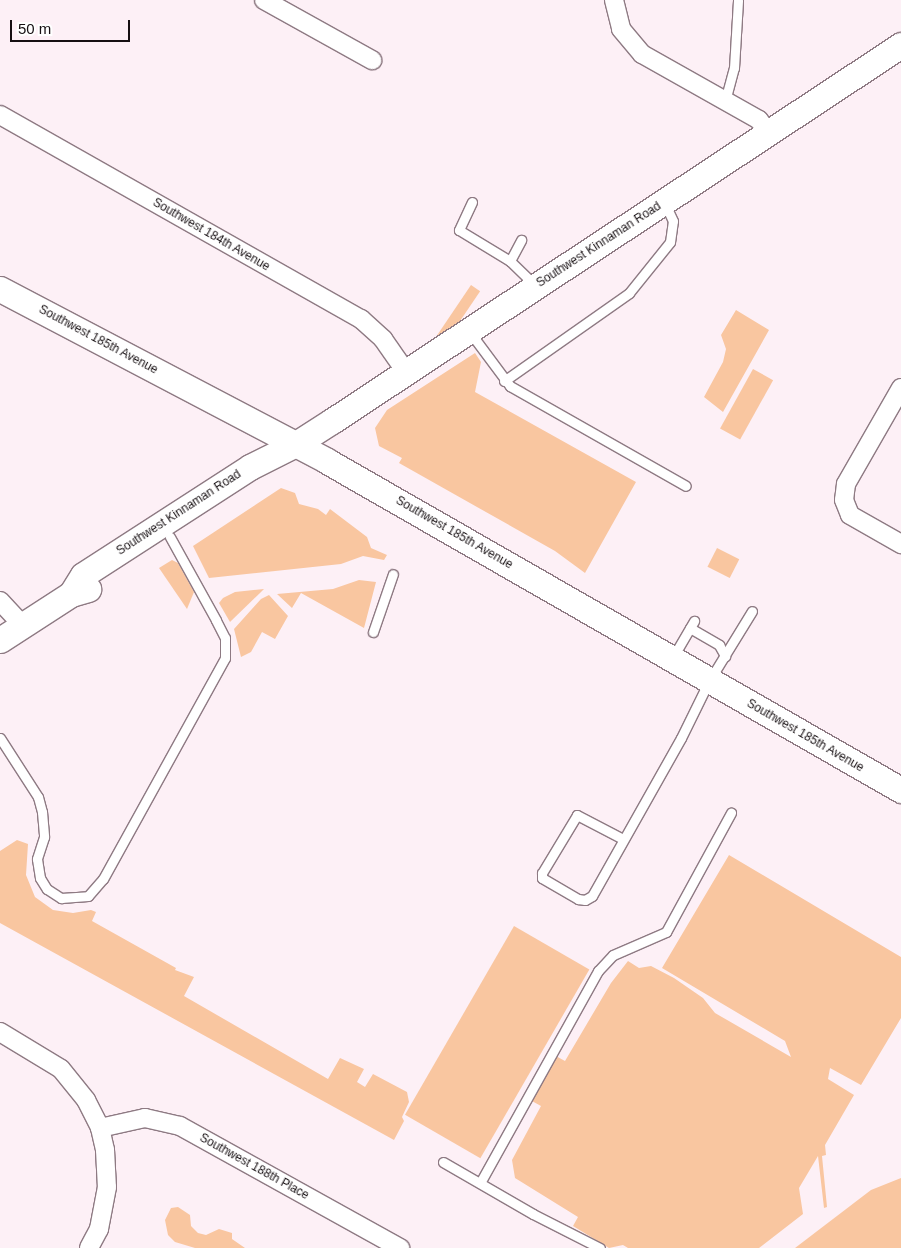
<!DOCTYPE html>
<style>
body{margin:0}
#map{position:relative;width:901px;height:1248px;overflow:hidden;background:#fdf0f6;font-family:Helvetica,sans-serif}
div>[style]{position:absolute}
.green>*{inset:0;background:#f9c6a0;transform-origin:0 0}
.roads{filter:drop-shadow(1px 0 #8e7a83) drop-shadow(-1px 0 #8e7a83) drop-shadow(0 1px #8e7a83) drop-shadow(0 -1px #8e7a83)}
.service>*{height:9px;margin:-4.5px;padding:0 4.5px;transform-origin:4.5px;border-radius:4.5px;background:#fff}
.minor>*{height:18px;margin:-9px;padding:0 9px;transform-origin:9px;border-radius:9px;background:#fff}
.secondary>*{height:25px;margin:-12.5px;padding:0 12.5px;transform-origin:12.5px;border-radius:12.5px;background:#fff}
span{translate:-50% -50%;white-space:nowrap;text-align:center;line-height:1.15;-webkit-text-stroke:4.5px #fff;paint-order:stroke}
.street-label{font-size:12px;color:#160f12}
.scale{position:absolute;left:10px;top:20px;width:120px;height:22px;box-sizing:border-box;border:2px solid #160f12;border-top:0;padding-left:6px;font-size:15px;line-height:18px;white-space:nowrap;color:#160f12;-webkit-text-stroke:4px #fff;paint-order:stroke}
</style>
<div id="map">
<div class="green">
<div style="left:471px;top:285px;width:11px;height:85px;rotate:34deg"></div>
<div style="clip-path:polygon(736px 310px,769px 330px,723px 412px,704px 397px,723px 362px,726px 349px,721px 335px)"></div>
<div style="clip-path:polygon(475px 353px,481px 362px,475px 392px,636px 482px,585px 573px,555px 551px,399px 463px,402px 458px,379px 446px,375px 428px,387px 410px)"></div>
<div style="left:753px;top:369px;width:23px;height:68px;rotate:29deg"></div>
<div style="clip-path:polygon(281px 488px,295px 493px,299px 504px,318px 509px,326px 515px,330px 509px,367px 537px,371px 548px,387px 555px,384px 560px,363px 556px,341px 564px,209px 578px,193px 546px)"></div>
<div style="left:717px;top:548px;width:25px;height:21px;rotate:27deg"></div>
<div style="clip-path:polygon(172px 560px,178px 563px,194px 592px,187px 609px,159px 568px)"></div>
<div style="clip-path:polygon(359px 580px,376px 582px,364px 628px,301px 593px,292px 608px,277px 594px,333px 589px)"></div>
<div style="clip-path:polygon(264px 589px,260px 593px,230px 622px,219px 603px,223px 598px,235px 592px)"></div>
<div style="clip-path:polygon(269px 595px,288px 616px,275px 639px,262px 632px,251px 652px,241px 657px,234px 629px,261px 599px)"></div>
<div style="clip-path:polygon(17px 840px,28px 844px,26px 875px,35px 897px,53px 910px,73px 913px,91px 910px,96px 912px,92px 921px,176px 968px,175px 970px,194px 977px,184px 996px,328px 1079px,340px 1058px,364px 1069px,357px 1082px,365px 1087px,373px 1074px,407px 1092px,409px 1102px,402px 1117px,404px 1121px,394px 1140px,0 923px,0 851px)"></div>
<div style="clip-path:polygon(729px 855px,901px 957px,901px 1018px,861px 1085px,830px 1068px,828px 1079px,854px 1095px,825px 1145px,826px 1155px,822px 1156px,827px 1207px,824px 1208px,818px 1156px,799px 1188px,803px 1214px,759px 1248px,628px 1248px,623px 1245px,609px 1248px,573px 1226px,578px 1217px,515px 1178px,512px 1160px,541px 1106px,530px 1100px,554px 1055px,565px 1061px,611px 983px,628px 961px,639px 968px,651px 966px,674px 978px,703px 998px,715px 1013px,791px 1057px,785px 1041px,662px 968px)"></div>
<div style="left:514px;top:926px;width:87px;height:218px;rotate:30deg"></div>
<div style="clip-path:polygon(901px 1178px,901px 1248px,795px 1248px,871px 1190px)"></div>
<div style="clip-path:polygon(178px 1207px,190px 1215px,191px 1226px,198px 1233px,206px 1235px,219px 1229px,232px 1233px,232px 1239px,245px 1248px,195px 1248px,175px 1242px,168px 1235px,165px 1220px,171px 1208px)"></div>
</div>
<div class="roads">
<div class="service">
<div style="left:725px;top:101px;width:34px;rotate:-75deg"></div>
<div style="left:734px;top:68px;width:68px;rotate:-86.6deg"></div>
<div style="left:472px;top:202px;width:31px;rotate:115deg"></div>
<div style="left:459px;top:230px;width:60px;rotate:31.3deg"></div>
<div style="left:510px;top:261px;width:33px;rotate:44deg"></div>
<div style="left:510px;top:261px;width:24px;rotate:-62deg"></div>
<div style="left:469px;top:331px;width:69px;rotate:53.3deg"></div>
<div style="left:510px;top:386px;width:202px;rotate:29.6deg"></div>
<div style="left:504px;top:381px;width:153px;rotate:-35.1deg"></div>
<div style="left:629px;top:293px;width:65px;rotate:-51.2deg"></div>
<div style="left:670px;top:242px;width:21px;rotate:-82deg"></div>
<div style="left:673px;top:221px;width:19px;rotate:-115deg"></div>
<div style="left:690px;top:628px;width:34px;rotate:30deg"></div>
<div style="left:719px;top:645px;width:13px;rotate:61deg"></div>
<div style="left:373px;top:632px;width:61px;rotate:-71deg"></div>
<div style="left:673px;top:657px;width:42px;rotate:-59.7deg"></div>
<div style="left:0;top:738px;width:70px;rotate:57.2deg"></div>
<div style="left:38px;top:797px;width:16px;rotate:75deg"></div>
<div style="left:42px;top:812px;width:25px;rotate:85deg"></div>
<div style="left:44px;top:837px;width:23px;rotate:108deg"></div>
<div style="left:37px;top:859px;width:19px;rotate:81deg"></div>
<div style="left:40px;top:878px;width:13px;rotate:58deg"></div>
<div style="left:47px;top:889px;width:17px;rotate:33deg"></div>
<div style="left:61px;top:898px;width:27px;rotate:-4deg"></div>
<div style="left:88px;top:896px;width:23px;rotate:-49deg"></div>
<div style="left:103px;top:879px;width:252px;rotate:-61.1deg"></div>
<div style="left:225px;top:658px;width:20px;rotate:-90deg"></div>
<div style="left:225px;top:638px;width:20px;rotate:-117deg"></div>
<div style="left:216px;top:620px;width:95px;rotate:-119deg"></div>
<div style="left:623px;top:839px;width:52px;rotate:-152.4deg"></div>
<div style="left:577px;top:815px;width:68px;rotate:121.1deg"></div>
<div style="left:542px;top:873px;width:5px;rotate:90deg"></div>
<div style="left:542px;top:878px;width:42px;rotate:30.3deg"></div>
<div style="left:578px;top:899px;width:7px;rotate:8deg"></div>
<div style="left:585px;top:900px;width:8px;rotate:-30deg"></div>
<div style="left:592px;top:896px;width:181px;rotate:-60.6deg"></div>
<div style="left:681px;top:738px;width:64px;rotate:-63.8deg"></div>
<div style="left:709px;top:681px;width:82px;rotate:-58.4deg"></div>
<div style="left:443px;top:1162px;width:104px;rotate:30deg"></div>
<div style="left:533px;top:1214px;width:75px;rotate:26.9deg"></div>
<div style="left:480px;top:1183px;width:243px;rotate:-60.9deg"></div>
<div style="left:598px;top:971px;width:22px;rotate:-47deg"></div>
<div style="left:613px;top:955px;width:58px;rotate:-23.5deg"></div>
<div style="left:666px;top:932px;width:136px;rotate:-61.4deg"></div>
</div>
<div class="minor">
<div style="left:264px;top:0;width:124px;rotate:29.1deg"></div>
<div style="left:614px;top:0;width:30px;rotate:76deg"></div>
<div style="left:621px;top:29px;width:33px;rotate:50deg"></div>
<div style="left:642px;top:54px;width:134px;rotate:29.4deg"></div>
<div style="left:759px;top:120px;width:14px;rotate:54deg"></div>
<div style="left:0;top:115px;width:415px;rotate:29.5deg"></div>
<div style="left:361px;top:319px;width:30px;rotate:42deg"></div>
<div style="left:383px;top:339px;width:40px;rotate:55.1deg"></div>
<div style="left:901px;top:388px;width:111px;rotate:119.8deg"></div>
<div style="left:846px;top:484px;width:16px;rotate:97deg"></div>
<div style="left:844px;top:500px;width:16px;rotate:68deg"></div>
<div style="left:850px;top:515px;width:59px;rotate:29.6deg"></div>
<div style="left:0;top:601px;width:33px;rotate:47deg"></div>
<div style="left:0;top:1032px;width:71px;rotate:31.2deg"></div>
<div style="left:61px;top:1069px;width:40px;rotate:51deg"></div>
<div style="left:86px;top:1100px;width:31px;rotate:63deg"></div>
<div style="left:100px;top:1128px;width:23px;rotate:77deg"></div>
<div style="left:105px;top:1150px;width:37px;rotate:87deg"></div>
<div style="left:107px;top:1187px;width:43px;rotate:100.8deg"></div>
<div style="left:99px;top:1229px;width:21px;rotate:118deg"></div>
<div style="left:100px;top:1128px;width:46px;rotate:-12.5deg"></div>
<div style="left:145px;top:1118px;width:36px;rotate:13deg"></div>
<div style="left:180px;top:1126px;width:252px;rotate:29deg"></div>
</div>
<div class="secondary">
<div style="left:0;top:289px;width:369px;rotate:27.7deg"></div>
<div style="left:327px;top:461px;width:662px;rotate:29.82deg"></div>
<div style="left:71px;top:594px;width:22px;rotate:-58deg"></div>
<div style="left:83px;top:575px;width:199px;rotate:-32.9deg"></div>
<div style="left:250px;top:467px;width:51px;rotate:-26.6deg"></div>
<div style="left:296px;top:444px;width:43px;rotate:-32.6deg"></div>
<div style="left:332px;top:421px;width:682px;rotate:-33.46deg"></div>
<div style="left:0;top:640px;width:85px;rotate:-32.9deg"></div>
<div style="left:71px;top:594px;width:18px;rotate:-16deg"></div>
</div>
</div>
<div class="street-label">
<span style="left:211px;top:235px;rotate:30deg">Southwest 184th Avenue</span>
<span style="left:599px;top:245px;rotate:-33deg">Southwest Kinnaman Road</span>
<span style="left:98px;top:340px;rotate:28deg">Southwest 185th Avenue</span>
<span style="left:179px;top:513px;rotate:-33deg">Southwest Kinnaman Road</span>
<span style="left:454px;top:533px;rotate:30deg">Southwest 185th Avenue</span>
<span style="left:805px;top:736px;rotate:30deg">Southwest 185th Avenue</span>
<span style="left:254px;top:1167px;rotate:29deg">Southwest 188th Place</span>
</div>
<div class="scale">50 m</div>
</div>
